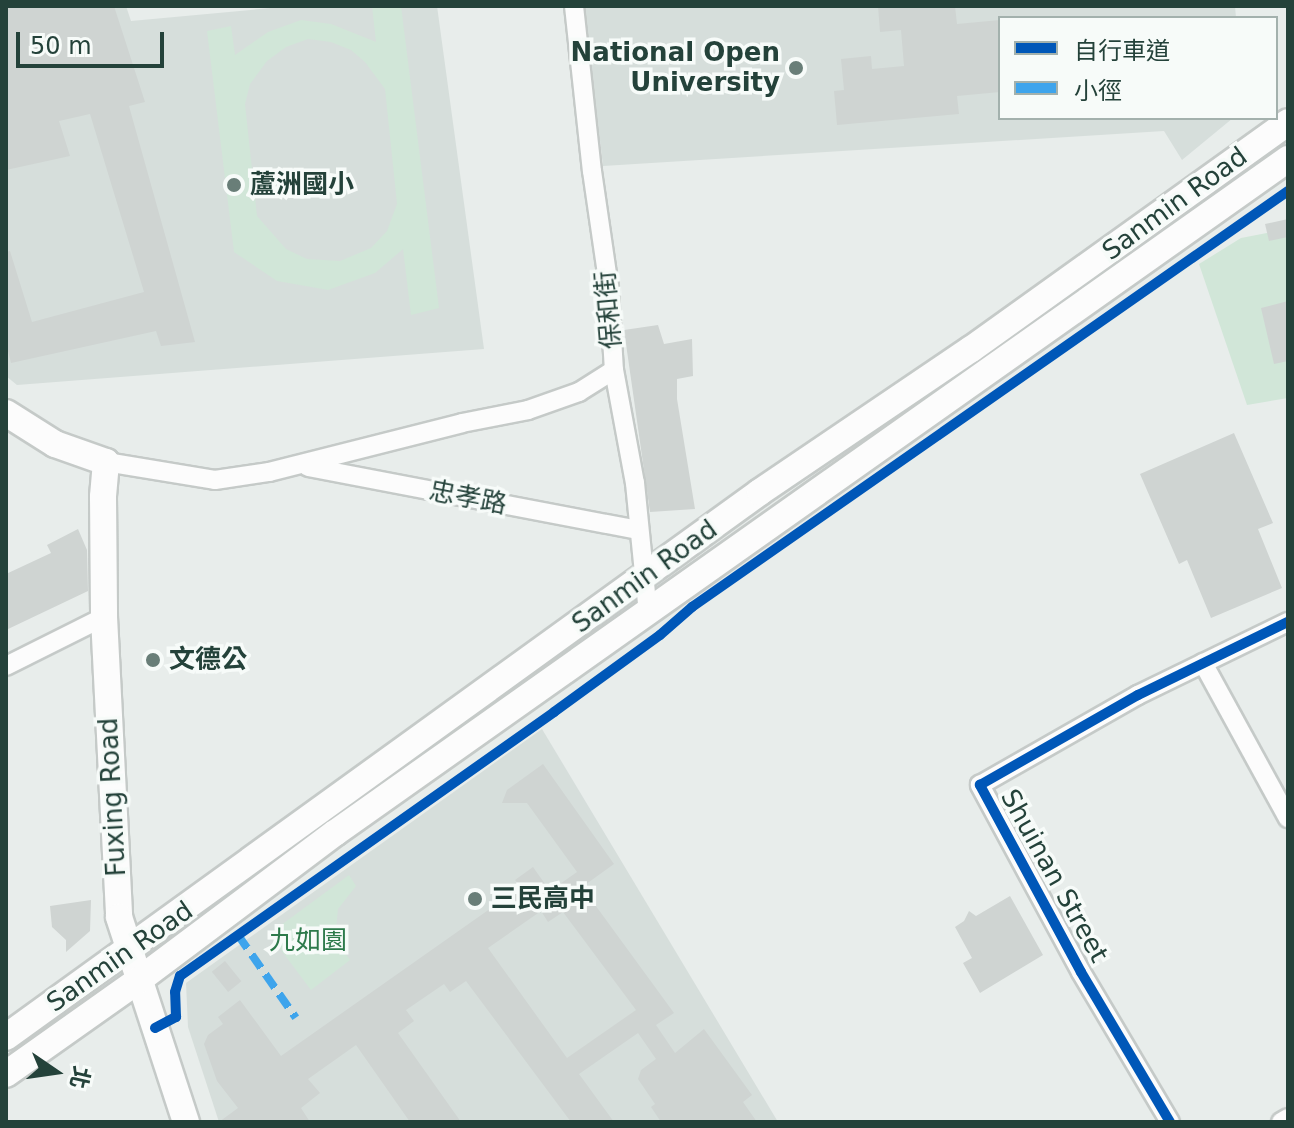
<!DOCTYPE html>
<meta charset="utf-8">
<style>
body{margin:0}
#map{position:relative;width:1294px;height:1128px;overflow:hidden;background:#e8edeb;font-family:"DejaVu Sans","Noto Sans TC",sans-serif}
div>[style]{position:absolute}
.built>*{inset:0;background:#d6dedb}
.green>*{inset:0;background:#d1e6d8}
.building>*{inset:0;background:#cfd4d2;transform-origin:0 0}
.roads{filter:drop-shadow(2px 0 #c5cac8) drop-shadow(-2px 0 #c5cac8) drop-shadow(0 2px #c5cac8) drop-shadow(0 -2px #c5cac8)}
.street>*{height:18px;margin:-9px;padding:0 9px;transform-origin:9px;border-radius:9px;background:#fcfcfc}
.secondary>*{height:26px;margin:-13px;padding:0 13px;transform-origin:13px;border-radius:13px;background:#fcfcfc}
.quiet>*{height:8px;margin-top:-4px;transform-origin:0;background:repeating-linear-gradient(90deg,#3ea4ec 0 16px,transparent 0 24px)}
.cycleway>*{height:10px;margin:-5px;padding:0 5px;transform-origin:5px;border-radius:5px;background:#0057b8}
.dots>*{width:22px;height:22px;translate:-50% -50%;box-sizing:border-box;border:4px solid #f7fbf9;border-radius:50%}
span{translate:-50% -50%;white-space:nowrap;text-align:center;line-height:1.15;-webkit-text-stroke:7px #f7fbf9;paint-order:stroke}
.poi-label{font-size:26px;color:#24423a;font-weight:700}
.right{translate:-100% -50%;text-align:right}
.left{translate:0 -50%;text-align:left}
.street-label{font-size:26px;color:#24423a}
.park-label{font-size:26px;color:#2d7a4b}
.frame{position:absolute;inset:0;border:8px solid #24423a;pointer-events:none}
.legend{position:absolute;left:998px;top:16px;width:280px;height:104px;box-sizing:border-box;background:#f7fbf9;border:2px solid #a3b1ad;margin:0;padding:10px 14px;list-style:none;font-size:24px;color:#24423a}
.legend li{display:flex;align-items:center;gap:16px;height:40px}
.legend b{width:40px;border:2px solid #a3b1ad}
.north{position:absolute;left:16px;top:1032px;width:80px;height:80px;-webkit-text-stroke:6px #f7fbf9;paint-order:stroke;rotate:103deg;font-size:22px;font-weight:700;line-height:32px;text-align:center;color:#24423a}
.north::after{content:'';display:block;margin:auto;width:28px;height:36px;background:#24423a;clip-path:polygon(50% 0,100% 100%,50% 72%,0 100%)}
.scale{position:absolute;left:16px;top:32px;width:148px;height:36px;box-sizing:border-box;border:4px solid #24423a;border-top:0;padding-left:10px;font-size:24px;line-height:28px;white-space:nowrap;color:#24423a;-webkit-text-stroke:6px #f7fbf9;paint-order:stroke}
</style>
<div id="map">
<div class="built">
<div style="clip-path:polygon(6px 6px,126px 6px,131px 21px,293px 6px,437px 6px,484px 349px,17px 385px,6px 376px)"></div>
<div style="clip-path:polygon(584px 6px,1235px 6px,1236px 18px,1000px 18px,1000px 118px,1233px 118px,1182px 160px,1164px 131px,603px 166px)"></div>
<div style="clip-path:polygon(542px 729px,778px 1122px,219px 1122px,188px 1027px,186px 983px)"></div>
</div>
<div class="green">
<div style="clip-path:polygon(evenodd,372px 6px,401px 6px,439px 308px,411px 315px,403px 249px,375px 273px,328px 290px,277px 281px,234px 252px,207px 31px,231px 26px,235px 55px,268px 32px,301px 20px,331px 24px,376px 42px,372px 6px,308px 39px,331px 42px,351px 50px,365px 62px,385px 89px,397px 204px,387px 231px,371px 248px,340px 261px,307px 259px,286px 249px,257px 216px,245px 104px,250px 84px,267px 61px,286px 47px,308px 39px)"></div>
<div style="clip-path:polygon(1288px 229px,1288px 398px,1247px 405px,1199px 264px,1241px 238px)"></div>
<div style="clip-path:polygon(349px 875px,356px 886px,338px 909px,335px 939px,350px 960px,311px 990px,269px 934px)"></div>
</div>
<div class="building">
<div style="clip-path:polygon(6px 6px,114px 6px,145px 102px,129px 106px,195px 342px,161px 346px,156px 331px,11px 363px,6px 343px,6px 252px,10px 251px,32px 322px,144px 292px,90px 114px,59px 121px,70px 156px,6px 170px)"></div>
<div style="clip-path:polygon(878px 6px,955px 6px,957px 24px,1000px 20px,1000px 92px,957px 96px,959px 114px,837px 125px,834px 91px,844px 90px,841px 59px,871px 56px,872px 69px,904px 66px,901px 30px,880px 32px)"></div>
<div style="clip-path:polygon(1288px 219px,1288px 237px,1269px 241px,1265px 224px)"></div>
<div style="clip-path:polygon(1288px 301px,1288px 361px,1274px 364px,1261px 308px)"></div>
<div style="clip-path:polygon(658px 325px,664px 344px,692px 339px,693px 376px,677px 379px,677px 399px,695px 509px,650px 512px,624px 330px)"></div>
<div style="clip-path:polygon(1234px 433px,1273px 523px,1258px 529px,1282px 588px,1211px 618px,1187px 560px,1179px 564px,1140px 474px)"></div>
<div style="clip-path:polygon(78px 529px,87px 550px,88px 591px,6px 630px,6px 574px,51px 553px,47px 545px)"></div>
<div style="clip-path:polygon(evenodd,543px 764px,614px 864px,582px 887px,674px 1013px,656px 1025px,675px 1053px,704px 1029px,752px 1095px,743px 1102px,757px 1122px,661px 1122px,651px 1107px,655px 1104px,638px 1079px,641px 1070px,656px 1059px,638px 1033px,579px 1074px,614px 1122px,571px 1122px,466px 981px,450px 992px,444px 984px,406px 1010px,414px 1021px,398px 1033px,461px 1122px,410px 1122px,356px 1045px,308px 1079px,320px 1093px,301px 1108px,310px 1122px,219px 1122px,238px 1108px,217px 1081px,204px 1044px,208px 1035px,223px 1024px,218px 1017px,240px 1000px,281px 1056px,521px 887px,515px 880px,533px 867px,550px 891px,577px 872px,527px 803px,502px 803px,507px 790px,543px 764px,541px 911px,548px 922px,563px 912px,636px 1010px,567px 1058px,488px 948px,541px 911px)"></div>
<div style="clip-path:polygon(1010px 896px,1043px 955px,980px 993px,963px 963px,972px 958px,955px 927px,964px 921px,969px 911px,976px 916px)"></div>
<div style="clip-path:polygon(91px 900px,90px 931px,66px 952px,66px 940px,52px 927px,50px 906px)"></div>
<div style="left:225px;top:961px;width:26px;height:17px;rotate:51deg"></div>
</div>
<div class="roads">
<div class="street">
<div style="left:574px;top:6px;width:166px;rotate:83.8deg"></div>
<div style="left:592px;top:171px;width:117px;rotate:81.7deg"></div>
<div style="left:609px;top:287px;width:83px;rotate:86.6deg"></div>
<div style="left:614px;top:370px;width:115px;rotate:79.5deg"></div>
<div style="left:635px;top:483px;width:131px;rotate:84.3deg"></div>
<div style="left:106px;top:462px;width:110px;rotate:9.4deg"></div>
<div style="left:215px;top:480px;width:55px;rotate:-8.4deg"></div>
<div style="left:269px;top:472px;width:199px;rotate:-14.2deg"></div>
<div style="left:462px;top:423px;width:67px;rotate:-11.1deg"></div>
<div style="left:528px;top:410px;width:54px;rotate:-19.4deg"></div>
<div style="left:579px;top:392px;width:41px;rotate:-32.2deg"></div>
<div style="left:308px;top:467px;width:337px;rotate:10.8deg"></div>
<div style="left:1203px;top:663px;width:177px;rotate:61.3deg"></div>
<div style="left:6px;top:666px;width:110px;rotate:-26.6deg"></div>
<div style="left:1170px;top:1122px;width:174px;rotate:-120.7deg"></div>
<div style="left:1081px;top:972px;width:213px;rotate:-118.4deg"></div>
<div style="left:980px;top:785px;width:182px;rotate:-29.7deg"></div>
<div style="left:1138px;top:695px;width:167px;rotate:-26deg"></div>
<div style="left:1281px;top:1122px;width:8px;rotate:-30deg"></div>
</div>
<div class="secondary">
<div style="left:6px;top:413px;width:58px;rotate:32.3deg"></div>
<div style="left:55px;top:444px;width:54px;rotate:19.4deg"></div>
<div style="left:106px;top:462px;width:35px;rotate:95deg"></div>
<div style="left:103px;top:497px;width:120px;rotate:89.5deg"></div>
<div style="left:104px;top:617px;width:300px;rotate:87.1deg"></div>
<div style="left:119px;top:917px;width:216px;rotate:71.9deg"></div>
<div style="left:6px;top:1037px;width:930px;rotate:-35.86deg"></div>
<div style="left:760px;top:492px;width:254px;rotate:-34.1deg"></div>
<div style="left:970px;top:350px;width:391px;rotate:-35.6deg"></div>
<div style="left:6px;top:1074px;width:163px;rotate:-35.3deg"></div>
<div style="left:139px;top:980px;width:245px;rotate:-36.9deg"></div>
<div style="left:335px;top:833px;width:1167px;rotate:-35.27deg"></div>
</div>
</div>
<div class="quiet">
<div style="left:238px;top:935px;width:101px;rotate:55.1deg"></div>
</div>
<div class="cycleway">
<div style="left:155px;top:1028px;width:24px;rotate:-28deg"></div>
<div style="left:176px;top:1017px;width:25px;rotate:-92deg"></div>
<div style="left:175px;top:992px;width:17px;rotate:-73deg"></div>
<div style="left:180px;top:976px;width:458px;rotate:-35.2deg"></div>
<div style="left:554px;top:712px;width:131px;rotate:-36deg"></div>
<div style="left:660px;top:635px;width:43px;rotate:-41.2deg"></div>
<div style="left:692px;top:607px;width:727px;rotate:-34.91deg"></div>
<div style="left:1170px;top:1122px;width:174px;rotate:-120.7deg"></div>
<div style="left:1081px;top:972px;width:213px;rotate:-118.4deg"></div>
<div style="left:980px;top:785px;width:182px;rotate:-29.7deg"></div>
<div style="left:1138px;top:695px;width:167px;rotate:-26deg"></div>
</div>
<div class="dots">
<div style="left:796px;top:68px;background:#697e78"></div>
<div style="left:234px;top:185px;background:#697e78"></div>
<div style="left:153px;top:660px;background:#697e78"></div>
<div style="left:475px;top:899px;background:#697e78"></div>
</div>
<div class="poi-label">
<span class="right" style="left:780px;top:68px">National Open<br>University</span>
<span class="left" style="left:250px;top:185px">蘆洲國小</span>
<span class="left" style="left:169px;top:660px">文德公</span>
<span class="left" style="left:491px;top:899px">三民高中</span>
</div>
<div class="street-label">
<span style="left:1175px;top:204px;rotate:-36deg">Sanmin Road</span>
<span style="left:609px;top:310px;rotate:-95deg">保和街</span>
<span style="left:468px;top:498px;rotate:11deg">忠孝路</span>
<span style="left:645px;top:577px;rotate:-36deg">Sanmin Road</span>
<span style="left:113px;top:797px;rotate:-93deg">Fuxing Road</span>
<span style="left:1054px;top:876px;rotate:61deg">Shuinan Street</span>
<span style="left:120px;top:957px;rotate:-35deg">Sanmin Road</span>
</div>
<div class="park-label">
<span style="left:308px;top:941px">九如園</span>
</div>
<div class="frame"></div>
<ul class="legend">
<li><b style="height:10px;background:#0057b8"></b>自行車道</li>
<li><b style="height:10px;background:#3ea4ec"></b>小徑</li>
</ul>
<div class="north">北</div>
<div class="scale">50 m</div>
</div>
